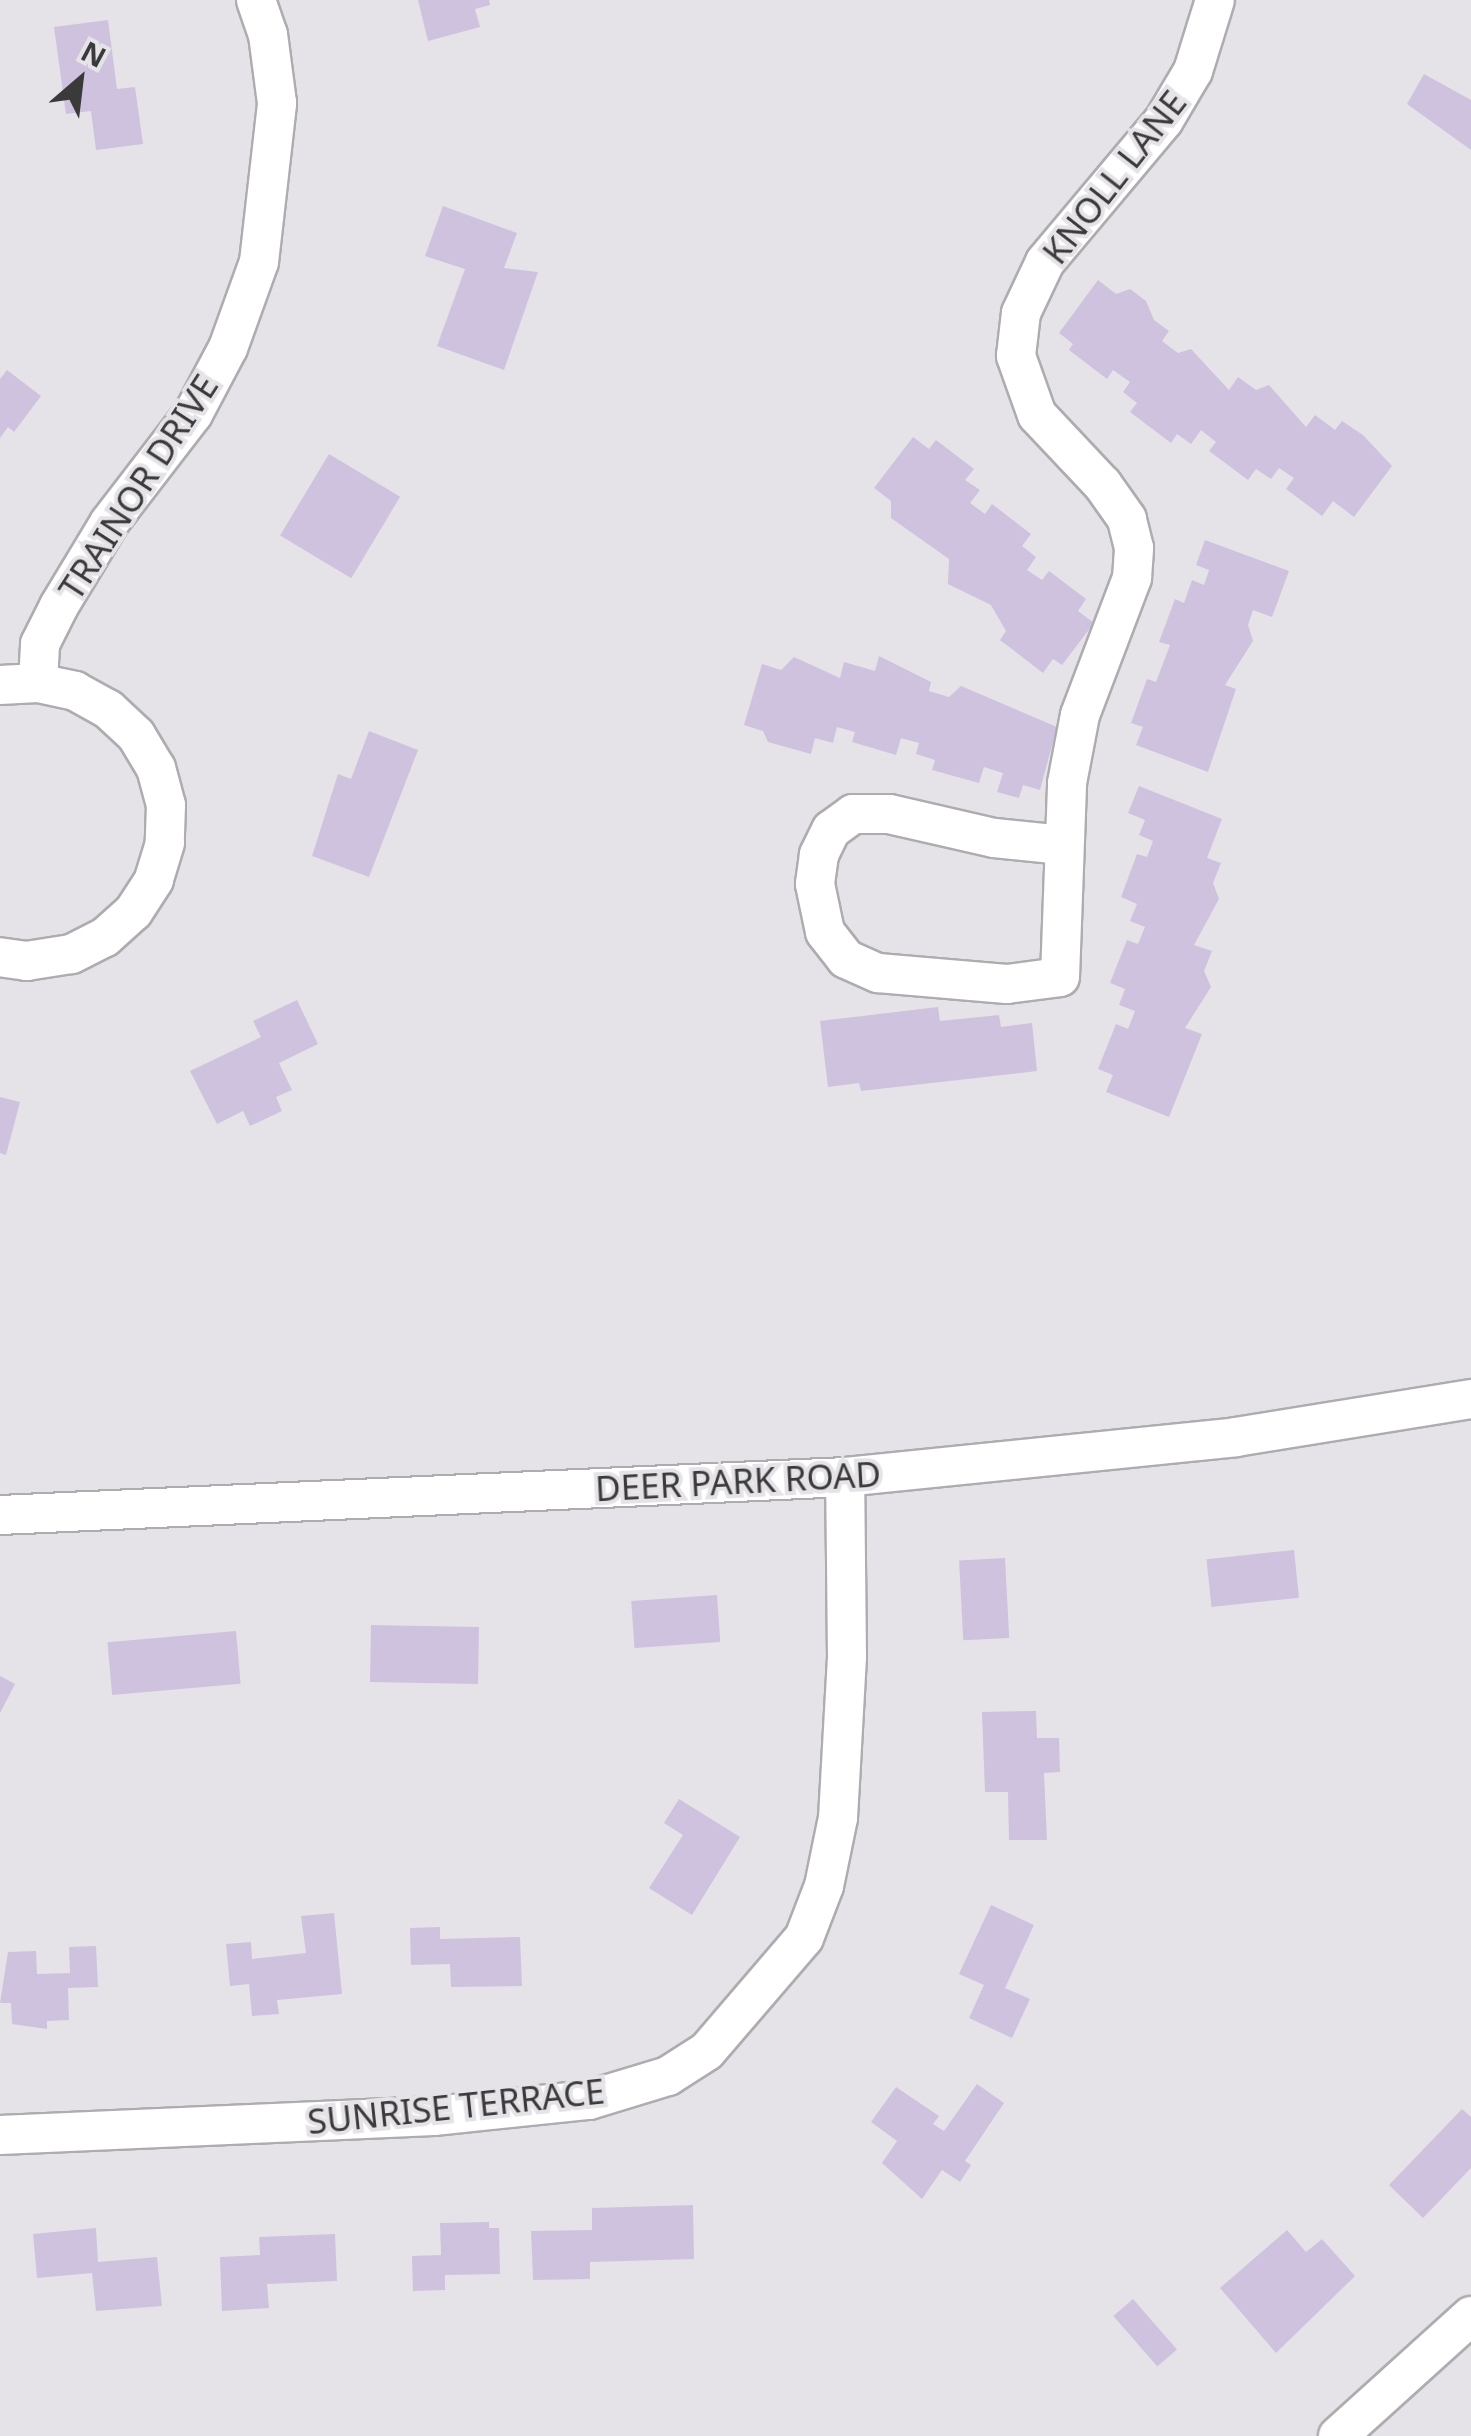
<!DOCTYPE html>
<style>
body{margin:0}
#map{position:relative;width:1471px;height:2436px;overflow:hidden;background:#e5e3e7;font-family:"Noto Sans",sans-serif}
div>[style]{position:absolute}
.building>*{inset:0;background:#cfc2df;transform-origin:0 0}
.roads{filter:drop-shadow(2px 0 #aeacb0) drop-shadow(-2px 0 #aeacb0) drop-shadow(0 2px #aeacb0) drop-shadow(0 -2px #aeacb0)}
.minor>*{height:38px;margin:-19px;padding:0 19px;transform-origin:19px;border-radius:19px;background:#fff}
span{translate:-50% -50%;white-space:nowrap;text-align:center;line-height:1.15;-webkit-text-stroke:8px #e5e3e7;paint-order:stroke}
.street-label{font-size:35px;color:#3b3a3b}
.north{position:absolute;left:30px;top:30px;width:100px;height:100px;-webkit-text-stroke:8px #e5e3e7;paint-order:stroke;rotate:28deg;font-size:28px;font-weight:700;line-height:40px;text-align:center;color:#3b3a3b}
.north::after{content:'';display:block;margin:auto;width:35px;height:45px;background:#3b3a3b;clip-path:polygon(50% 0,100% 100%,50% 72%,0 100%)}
</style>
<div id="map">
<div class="building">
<div style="clip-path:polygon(418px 0,489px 0,490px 5px,475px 9px,480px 27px,428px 41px)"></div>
<div style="clip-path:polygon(108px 20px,117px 89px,135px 87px,143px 144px,96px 150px,91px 111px,66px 114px,54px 27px)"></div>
<div style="clip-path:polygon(1424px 74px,1471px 100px,1471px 150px,1407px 104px)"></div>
<div style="clip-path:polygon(443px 206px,517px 233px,504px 268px,538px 272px,504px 370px,437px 346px,465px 269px,425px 256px)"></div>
<div style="clip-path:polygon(1098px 280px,1116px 294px,1130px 289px,1146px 301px,1154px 320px,1169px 331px,1162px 341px,1178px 353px,1191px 349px,1229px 390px,1238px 377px,1256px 390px,1269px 385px,1306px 427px,1315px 415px,1335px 430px,1342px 421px,1363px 435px,1392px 466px,1354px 517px,1333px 501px,1322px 516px,1286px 489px,1294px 478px,1279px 468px,1271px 479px,1256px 469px,1248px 480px,1209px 451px,1216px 442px,1201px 430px,1191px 444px,1177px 434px,1171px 443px,1130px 412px,1137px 403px,1123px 392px,1130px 382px,1113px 370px,1107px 379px,1069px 350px,1073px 344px,1059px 333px)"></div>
<div style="clip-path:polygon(7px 370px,41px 396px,14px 432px,8px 427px,0 438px,0 379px)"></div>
<div style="clip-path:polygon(913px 437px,929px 449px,936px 440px,974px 469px,965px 480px,980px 490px,970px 503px,985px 514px,992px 504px,1031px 534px,1022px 546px,1036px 557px,1027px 570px,1042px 580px,1049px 571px,1086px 599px,1078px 611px,1094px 623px,1062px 665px,1053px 659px,1043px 673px,1000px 640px,1006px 631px,991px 605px,948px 584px,949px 559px,891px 518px,891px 501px,874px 488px)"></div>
<div style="left:329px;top:454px;width:83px;height:95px;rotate:31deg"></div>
<div style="clip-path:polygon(1205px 540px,1289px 571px,1272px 617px,1253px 610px,1248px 625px,1253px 641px,1225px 685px,1236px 689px,1208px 772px,1136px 745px,1143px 727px,1131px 723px,1147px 679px,1156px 682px,1170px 645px,1159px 642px,1175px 599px,1184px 603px,1192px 580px,1204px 585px,1209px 570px,1196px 565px)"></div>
<div style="clip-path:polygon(879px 656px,931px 682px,929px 691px,949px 697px,961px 686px,1057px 727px,1040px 790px,1023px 785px,1019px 798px,997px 792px,1003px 773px,984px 767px,979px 783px,932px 770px,935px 760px,916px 754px,919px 743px,901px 738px,896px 755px,852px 742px,855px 732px,837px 727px,833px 743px,815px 738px,811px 754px,768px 742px,763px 731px,744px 725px,762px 664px,781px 670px,794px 657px,840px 678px,844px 662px,875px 671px)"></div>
<div style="clip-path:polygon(369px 731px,418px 750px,369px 877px,312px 856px,338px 774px,351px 779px)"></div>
<div style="clip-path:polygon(1139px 786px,1222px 819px,1207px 858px,1221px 863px,1213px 883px,1219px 899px,1194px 945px,1212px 951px,1204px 971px,1211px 987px,1185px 1028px,1202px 1034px,1169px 1117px,1106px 1092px,1113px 1075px,1098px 1069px,1116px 1024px,1128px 1029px,1135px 1011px,1119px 1005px,1125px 989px,1110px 983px,1127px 940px,1138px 944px,1145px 927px,1130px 921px,1137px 904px,1121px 897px,1137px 854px,1147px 857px,1153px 841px,1139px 835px,1145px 820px,1128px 813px)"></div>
<div style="clip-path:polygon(297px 1000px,318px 1044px,279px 1063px,292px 1090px,276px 1097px,282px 1111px,250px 1126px,243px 1111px,217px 1124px,190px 1071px,261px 1037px,253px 1021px)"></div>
<div style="clip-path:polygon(938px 1007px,940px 1021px,999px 1015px,1001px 1027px,1032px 1023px,1037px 1071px,861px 1091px,859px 1083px,828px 1087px,820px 1021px)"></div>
<div style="clip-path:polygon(0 1097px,20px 1102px,6px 1155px,0 1153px)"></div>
<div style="left:1294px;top:1550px;width:48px;height:88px;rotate:84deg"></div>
<div style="left:1005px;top:1558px;width:80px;height:46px;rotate:87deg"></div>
<div style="left:717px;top:1595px;width:47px;height:86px;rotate:86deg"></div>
<div style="left:371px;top:1625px;width:108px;height:57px;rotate:1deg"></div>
<div style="left:236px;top:1631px;width:53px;height:129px;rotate:85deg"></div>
<div style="clip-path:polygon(0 1676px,15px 1684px,0 1713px)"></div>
<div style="clip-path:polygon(1036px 1711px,1037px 1738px,1059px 1738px,1060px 1772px,1044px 1773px,1047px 1840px,1009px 1840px,1008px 1792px,985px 1792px,982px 1712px)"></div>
<div style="clip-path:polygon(679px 1799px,740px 1837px,692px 1915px,649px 1888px,683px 1835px,664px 1823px)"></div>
<div style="clip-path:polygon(991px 1905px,1034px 1925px,1005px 1988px,1030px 1999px,1012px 2038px,969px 2018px,984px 1985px,959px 1974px)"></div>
<div style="clip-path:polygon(334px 1913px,342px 1994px,277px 2000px,279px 2014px,252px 2016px,249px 1984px,230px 1986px,226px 1944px,251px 1942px,252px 1959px,306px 1953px,301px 1916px)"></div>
<div style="clip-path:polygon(440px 1927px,440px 1939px,520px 1937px,522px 1986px,451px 1987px,450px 1964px,411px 1965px,410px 1928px)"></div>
<div style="clip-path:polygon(96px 1946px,98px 1987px,68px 1988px,69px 2020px,47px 2021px,47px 2029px,12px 2024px,11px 2003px,0 2003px,8px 1952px,36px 1951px,37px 1974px,70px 1973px,69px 1947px)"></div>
<div style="clip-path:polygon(977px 2084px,1004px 2103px,965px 2161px,971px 2165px,960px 2182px,942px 2170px,922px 2199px,882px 2163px,897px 2141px,871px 2122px,896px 2087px,939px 2116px,933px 2124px,944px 2131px)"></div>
<div style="clip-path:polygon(1462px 2109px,1471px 2117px,1471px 2168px,1423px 2218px,1389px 2185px)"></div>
<div style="clip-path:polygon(693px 2205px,694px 2259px,590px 2262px,590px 2279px,533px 2280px,531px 2231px,592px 2230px,592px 2208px)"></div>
<div style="clip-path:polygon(489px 2222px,489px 2228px,499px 2228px,500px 2274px,445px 2275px,445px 2290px,413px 2291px,412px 2256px,441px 2255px,440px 2223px)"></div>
<div style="clip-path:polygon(96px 2228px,98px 2262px,157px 2257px,162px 2306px,96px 2311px,92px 2273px,37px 2278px,33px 2234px)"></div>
<div style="clip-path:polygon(1287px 2230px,1306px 2252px,1322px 2239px,1355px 2276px,1276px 2353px,1220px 2288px)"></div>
<div style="clip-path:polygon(335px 2234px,337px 2281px,267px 2284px,269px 2308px,222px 2311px,220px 2257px,260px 2255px,259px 2237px)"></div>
<div style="left:1133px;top:2299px;width:67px;height:26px;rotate:49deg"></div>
</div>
<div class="roads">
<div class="minor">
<div style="left:38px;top:683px;width:39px;rotate:-87deg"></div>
<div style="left:40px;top:644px;width:42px;rotate:-63.4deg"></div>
<div style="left:59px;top:606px;width:97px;rotate:-58.9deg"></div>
<div style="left:109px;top:523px;width:138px;rotate:-52.4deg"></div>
<div style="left:193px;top:414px;width:75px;rotate:-62.1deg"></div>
<div style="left:228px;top:348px;width:91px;rotate:-70.2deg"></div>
<div style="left:259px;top:262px;width:160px;rotate:-83.5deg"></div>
<div style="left:277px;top:103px;width:69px;rotate:-97.5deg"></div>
<div style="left:268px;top:35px;width:37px;rotate:-109deg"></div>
<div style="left:0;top:685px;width:38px;rotate:-3deg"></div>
<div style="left:38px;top:683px;width:38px;rotate:12deg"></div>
<div style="left:75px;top:691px;width:38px;rotate:29deg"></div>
<div style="left:108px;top:709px;width:38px;rotate:43deg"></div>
<div style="left:136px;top:735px;width:39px;rotate:59deg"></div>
<div style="left:156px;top:768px;width:38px;rotate:75deg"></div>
<div style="left:166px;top:805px;width:38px;rotate:92deg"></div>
<div style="left:165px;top:843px;width:39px;rotate:107deg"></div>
<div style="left:154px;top:880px;width:38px;rotate:123deg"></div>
<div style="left:133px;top:912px;width:38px;rotate:138deg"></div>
<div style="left:105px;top:937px;width:38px;rotate:153deg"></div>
<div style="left:71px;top:954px;width:45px;rotate:171deg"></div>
<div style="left:27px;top:961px;width:27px;rotate:-172deg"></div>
<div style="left:1063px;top:845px;width:69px;rotate:-174.2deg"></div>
<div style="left:994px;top:838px;width:108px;rotate:-167.1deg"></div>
<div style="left:889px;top:814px;width:36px;rotate:180deg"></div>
<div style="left:853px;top:814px;width:27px;rotate:144deg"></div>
<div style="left:831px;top:830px;width:28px;rotate:116deg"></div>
<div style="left:819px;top:855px;width:29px;rotate:98deg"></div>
<div style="left:815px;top:884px;width:49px;rotate:78.2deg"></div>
<div style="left:825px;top:932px;width:34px;rotate:52deg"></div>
<div style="left:846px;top:959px;width:35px;rotate:24deg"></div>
<div style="left:878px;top:973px;width:129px;rotate:4.9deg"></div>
<div style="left:1007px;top:984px;width:53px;rotate:-7.5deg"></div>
<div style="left:1060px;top:977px;width:194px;rotate:-87.9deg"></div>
<div style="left:1067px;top:783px;width:69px;rotate:-79.2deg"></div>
<div style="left:1080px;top:715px;width:147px;rotate:-69.2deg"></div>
<div style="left:1132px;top:578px;width:30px;rotate:-86deg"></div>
<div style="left:1134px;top:548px;width:30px;rotate:-104deg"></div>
<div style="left:1127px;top:519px;width:42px;rotate:-125.2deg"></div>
<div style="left:1103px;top:485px;width:96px;rotate:-133.3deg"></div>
<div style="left:1037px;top:415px;width:63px;rotate:-109.6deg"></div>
<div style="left:1016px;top:356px;width:43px;rotate:-83.4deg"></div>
<div style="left:1021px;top:313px;width:56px;rotate:-64.8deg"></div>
<div style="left:1045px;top:262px;width:185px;rotate:-50deg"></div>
<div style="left:1164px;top:120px;width:57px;rotate:-59.4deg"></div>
<div style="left:1193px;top:71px;width:74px;rotate:-72.8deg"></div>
<div style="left:0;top:1515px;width:846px;rotate:-2.57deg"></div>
<div style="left:845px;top:1477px;width:393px;rotate:-5.8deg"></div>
<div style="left:1236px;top:1437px;width:238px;rotate:-9.2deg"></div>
<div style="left:0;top:2135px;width:434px;rotate:-2.5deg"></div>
<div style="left:434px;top:2116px;width:156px;rotate:-5.9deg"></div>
<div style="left:589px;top:2100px;width:83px;rotate:-16.9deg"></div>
<div style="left:668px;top:2076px;width:46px;rotate:-32.7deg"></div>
<div style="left:707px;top:2051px;width:149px;rotate:-49.4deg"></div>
<div style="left:804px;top:1938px;width:56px;rotate:-69deg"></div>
<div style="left:824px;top:1886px;width:69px;rotate:-78.4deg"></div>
<div style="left:838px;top:1818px;width:161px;rotate:-86.8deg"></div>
<div style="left:847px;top:1657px;width:180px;rotate:-90.6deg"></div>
<div style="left:1338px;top:2436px;width:179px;rotate:-42.1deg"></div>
</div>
</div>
<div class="street-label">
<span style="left:1114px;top:177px;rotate:-52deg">KNOLL LANE</span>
<span style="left:138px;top:487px;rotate:-57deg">TRAINOR DRIVE</span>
<span style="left:738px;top:1481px;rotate:-3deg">DEER PARK ROAD</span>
<span style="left:456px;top:2106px;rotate:-6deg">SUNRISE TERRACE</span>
</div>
<div class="north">N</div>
</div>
